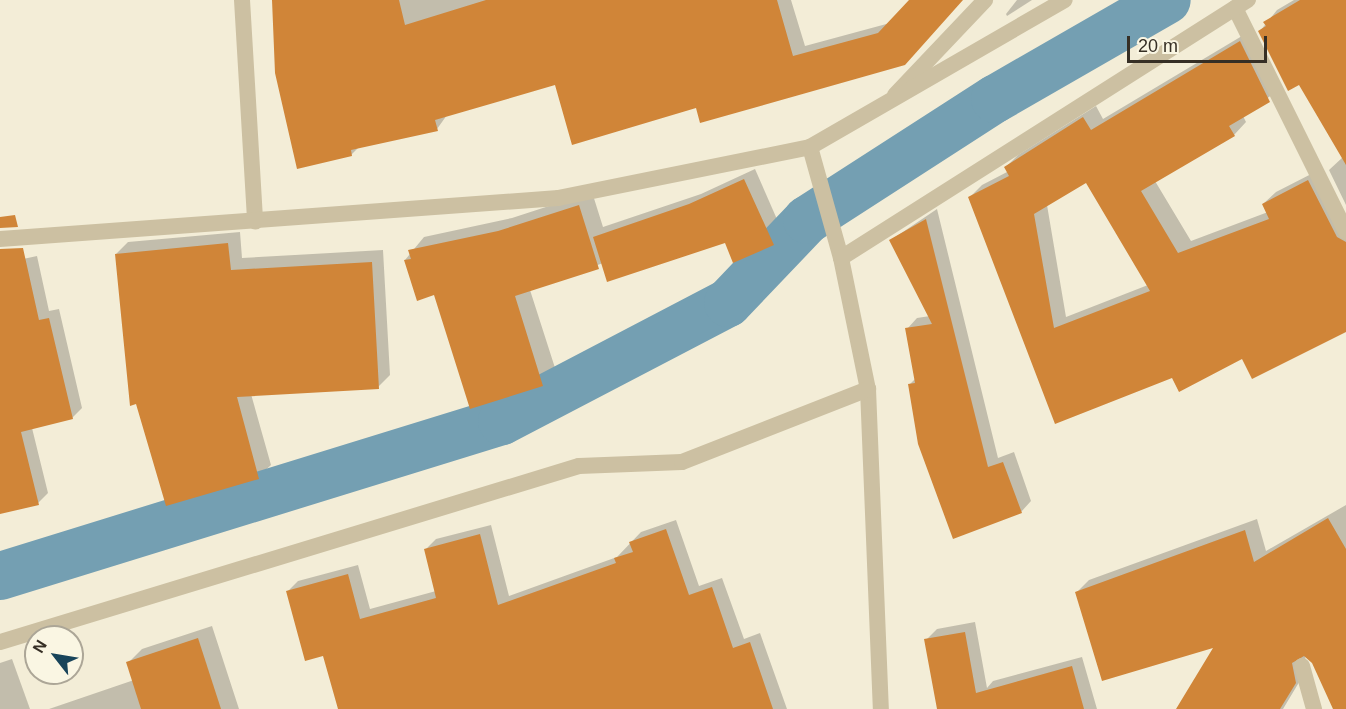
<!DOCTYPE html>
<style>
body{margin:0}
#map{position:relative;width:1346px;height:709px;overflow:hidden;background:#f3edd7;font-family:Helvetica,sans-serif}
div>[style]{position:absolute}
.shadow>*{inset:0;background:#0003}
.canal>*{height:48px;margin:-24px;padding:0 24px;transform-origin:24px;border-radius:24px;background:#749fb2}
.building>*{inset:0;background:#d08538}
.minor>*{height:16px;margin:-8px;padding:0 8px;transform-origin:8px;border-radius:8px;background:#ccc0a2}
.tertiary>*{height:16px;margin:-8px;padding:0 8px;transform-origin:8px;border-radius:8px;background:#ccc0a2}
span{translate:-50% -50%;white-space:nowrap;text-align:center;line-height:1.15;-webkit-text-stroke:4.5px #faf6e3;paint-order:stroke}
.north{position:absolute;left:24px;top:625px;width:60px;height:60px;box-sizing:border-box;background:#faf6e3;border:2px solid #aca697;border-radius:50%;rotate:301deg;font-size:16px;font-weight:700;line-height:24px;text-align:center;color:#362f25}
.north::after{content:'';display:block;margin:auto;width:21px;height:27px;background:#18445a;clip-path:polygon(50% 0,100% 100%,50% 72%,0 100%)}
.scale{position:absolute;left:1127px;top:36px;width:140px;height:27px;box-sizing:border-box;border:3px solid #362f25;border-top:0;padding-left:8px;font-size:18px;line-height:21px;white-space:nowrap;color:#362f25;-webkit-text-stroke:4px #faf6e3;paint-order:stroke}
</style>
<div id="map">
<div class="shadow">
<div style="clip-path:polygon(273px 0,791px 0,805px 46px,890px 23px,911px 0,960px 3px,697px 106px,556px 83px,447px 115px,437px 129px,359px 147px,351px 155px)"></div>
<div style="clip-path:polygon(1017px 0,1032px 0,1007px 16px,1006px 14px)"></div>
<div style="clip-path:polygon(1294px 0,1346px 0,1346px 205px,1329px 170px,1343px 157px,1299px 83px,1260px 31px,1277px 10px)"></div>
<div style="clip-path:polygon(evenodd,1252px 30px,1281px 88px,1243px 116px,1246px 122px,1234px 135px,1155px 181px,1191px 241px,1268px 212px,1263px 204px,1276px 192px,1321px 169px,1346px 219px,1346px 330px,1173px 376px,1056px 422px,970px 197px,982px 185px,1009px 171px,1006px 167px,1018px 155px,1096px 106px,1103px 119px,1252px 30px,1087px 181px,1148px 285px,1066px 317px,1047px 205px,1087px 181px)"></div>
<div style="clip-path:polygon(755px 169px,783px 233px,773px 244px,725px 241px,603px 263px,530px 290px,556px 371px,543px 384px,471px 407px,435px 294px,405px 260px,424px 237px,512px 218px,592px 192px,603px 227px,701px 194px)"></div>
<div style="clip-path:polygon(937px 209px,998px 458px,1014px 452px,1031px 501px,1021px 512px,910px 384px,916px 378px,907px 329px,917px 318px,930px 316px,891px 240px)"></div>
<div style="clip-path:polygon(240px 232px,242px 258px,383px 250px,390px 375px,378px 387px,251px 394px,271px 465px,258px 477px,116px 254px,128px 242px)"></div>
<div style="clip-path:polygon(37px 256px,49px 311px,59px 309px,82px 408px,72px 418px,32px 428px,48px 493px,38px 503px,0 512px,0 264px)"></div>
<div style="clip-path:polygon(1346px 505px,1346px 709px,1336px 709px,1311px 658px,1305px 656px,1307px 669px,1283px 709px,1177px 709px,1216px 645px,1077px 592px,1089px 580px,1257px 519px,1266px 551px)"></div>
<div style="clip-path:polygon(676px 520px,699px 586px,722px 578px,744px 639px,760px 633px,787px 709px,340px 709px,324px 654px,288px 591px,298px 581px,358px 565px,370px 609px,436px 591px,426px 549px,436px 539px,491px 525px,509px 596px,617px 557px,641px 532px)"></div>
<div style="clip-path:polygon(975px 622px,987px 688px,993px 681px,1082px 657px,1097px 709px,938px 709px,926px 640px,937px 629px)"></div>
<div style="clip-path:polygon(212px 626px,239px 709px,49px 709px,134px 680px,128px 663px,142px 649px)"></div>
<div style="clip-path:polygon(12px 659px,30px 709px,0 709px,0 663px)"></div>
</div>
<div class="canal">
<div style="left:0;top:576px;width:525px;rotate:-17.16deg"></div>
<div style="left:502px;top:421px;width:255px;rotate:-27.6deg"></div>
<div style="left:728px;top:303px;width:115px;rotate:-46.4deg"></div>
<div style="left:807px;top:220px;width:224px;rotate:-32.8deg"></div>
<div style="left:995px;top:99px;width:198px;rotate:-29.9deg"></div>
</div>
<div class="building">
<div style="clip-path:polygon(272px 0,399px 0,405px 25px,486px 0,777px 0,793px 56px,878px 33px,909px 0,963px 0,905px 65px,700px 123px,696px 108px,572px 145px,555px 85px,435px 120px,438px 131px,351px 150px,352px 156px,297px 169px,275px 73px)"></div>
<div style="clip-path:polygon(1300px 0,1346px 0,1346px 165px,1299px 85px,1288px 91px,1258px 31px,1266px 26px,1263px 22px)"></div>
<div style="clip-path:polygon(evenodd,1240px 41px,1270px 102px,1229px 126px,1235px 136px,1141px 191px,1178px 253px,1269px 219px,1262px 204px,1308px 180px,1337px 237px,1346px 242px,1346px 332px,1252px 379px,1242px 359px,1179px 392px,1172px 378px,1055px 424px,968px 197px,1009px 176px,1004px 167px,1083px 117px,1091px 130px,1240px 41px,1086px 183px,1150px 291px,1054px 328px,1034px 214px,1086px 183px)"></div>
<div style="clip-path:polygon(744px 179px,774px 245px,733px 263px,725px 243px,607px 282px,593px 237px,689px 204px)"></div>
<div style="clip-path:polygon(579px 205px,599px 269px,515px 296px,543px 386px,470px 409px,434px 295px,417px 301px,404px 260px,411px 259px,408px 250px,498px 231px)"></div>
<div style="clip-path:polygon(15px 215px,18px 227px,0 228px,0 217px)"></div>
<div style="clip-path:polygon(926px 219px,988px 467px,1003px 462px,1022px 513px,953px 539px,918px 444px,908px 384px,915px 383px,905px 328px,932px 324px,889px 240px)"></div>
<div style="clip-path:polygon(228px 243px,231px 270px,372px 262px,379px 389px,237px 397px,259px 479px,166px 506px,136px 404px,130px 406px,115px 254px)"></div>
<div style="clip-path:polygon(23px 248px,39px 320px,49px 318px,73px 419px,21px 432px,39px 505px,0 514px,0 249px)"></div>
<div style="clip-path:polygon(1328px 518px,1346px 549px,1346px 709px,1333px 709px,1312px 663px,1304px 656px,1292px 663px,1296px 683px,1280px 709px,1176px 709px,1213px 648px,1102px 681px,1075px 592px,1245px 530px,1254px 562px)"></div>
<div style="clip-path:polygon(666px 529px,689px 595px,712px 587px,733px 648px,750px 642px,773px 709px,338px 709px,323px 656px,305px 661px,286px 591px,348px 574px,360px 619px,436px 598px,424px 549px,480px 534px,498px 605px,616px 563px,614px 558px,633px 552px,629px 542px)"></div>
<div style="clip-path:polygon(965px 632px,976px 693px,1072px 666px,1084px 709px,937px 709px,924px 639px)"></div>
<div style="clip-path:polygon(198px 638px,221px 709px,141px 709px,126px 662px)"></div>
</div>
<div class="minor">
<div style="left:242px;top:0;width:222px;rotate:86.6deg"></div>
<div style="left:1235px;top:8px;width:250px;rotate:63.6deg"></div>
<div style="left:895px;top:95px;width:131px;rotate:-46.5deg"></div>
<div style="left:0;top:239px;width:560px;rotate:-4.2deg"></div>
<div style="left:558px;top:198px;width:257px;rotate:-11.4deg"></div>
<div style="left:810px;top:147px;width:115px;rotate:74.4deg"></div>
<div style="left:841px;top:258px;width:134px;rotate:78.4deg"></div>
<div style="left:868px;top:389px;width:320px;rotate:87.7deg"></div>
<div style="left:841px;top:258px;width:482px;rotate:-32.4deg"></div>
<div style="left:0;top:642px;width:605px;rotate:-16.91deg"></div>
<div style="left:579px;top:466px;width:103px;rotate:-2.2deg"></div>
<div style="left:682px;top:462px;width:200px;rotate:-21.4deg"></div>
<div style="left:1302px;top:666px;width:45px;rotate:74.4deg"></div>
</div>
<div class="tertiary">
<div style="left:810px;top:147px;width:294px;rotate:-30deg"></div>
</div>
<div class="north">N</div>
<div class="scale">20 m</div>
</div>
